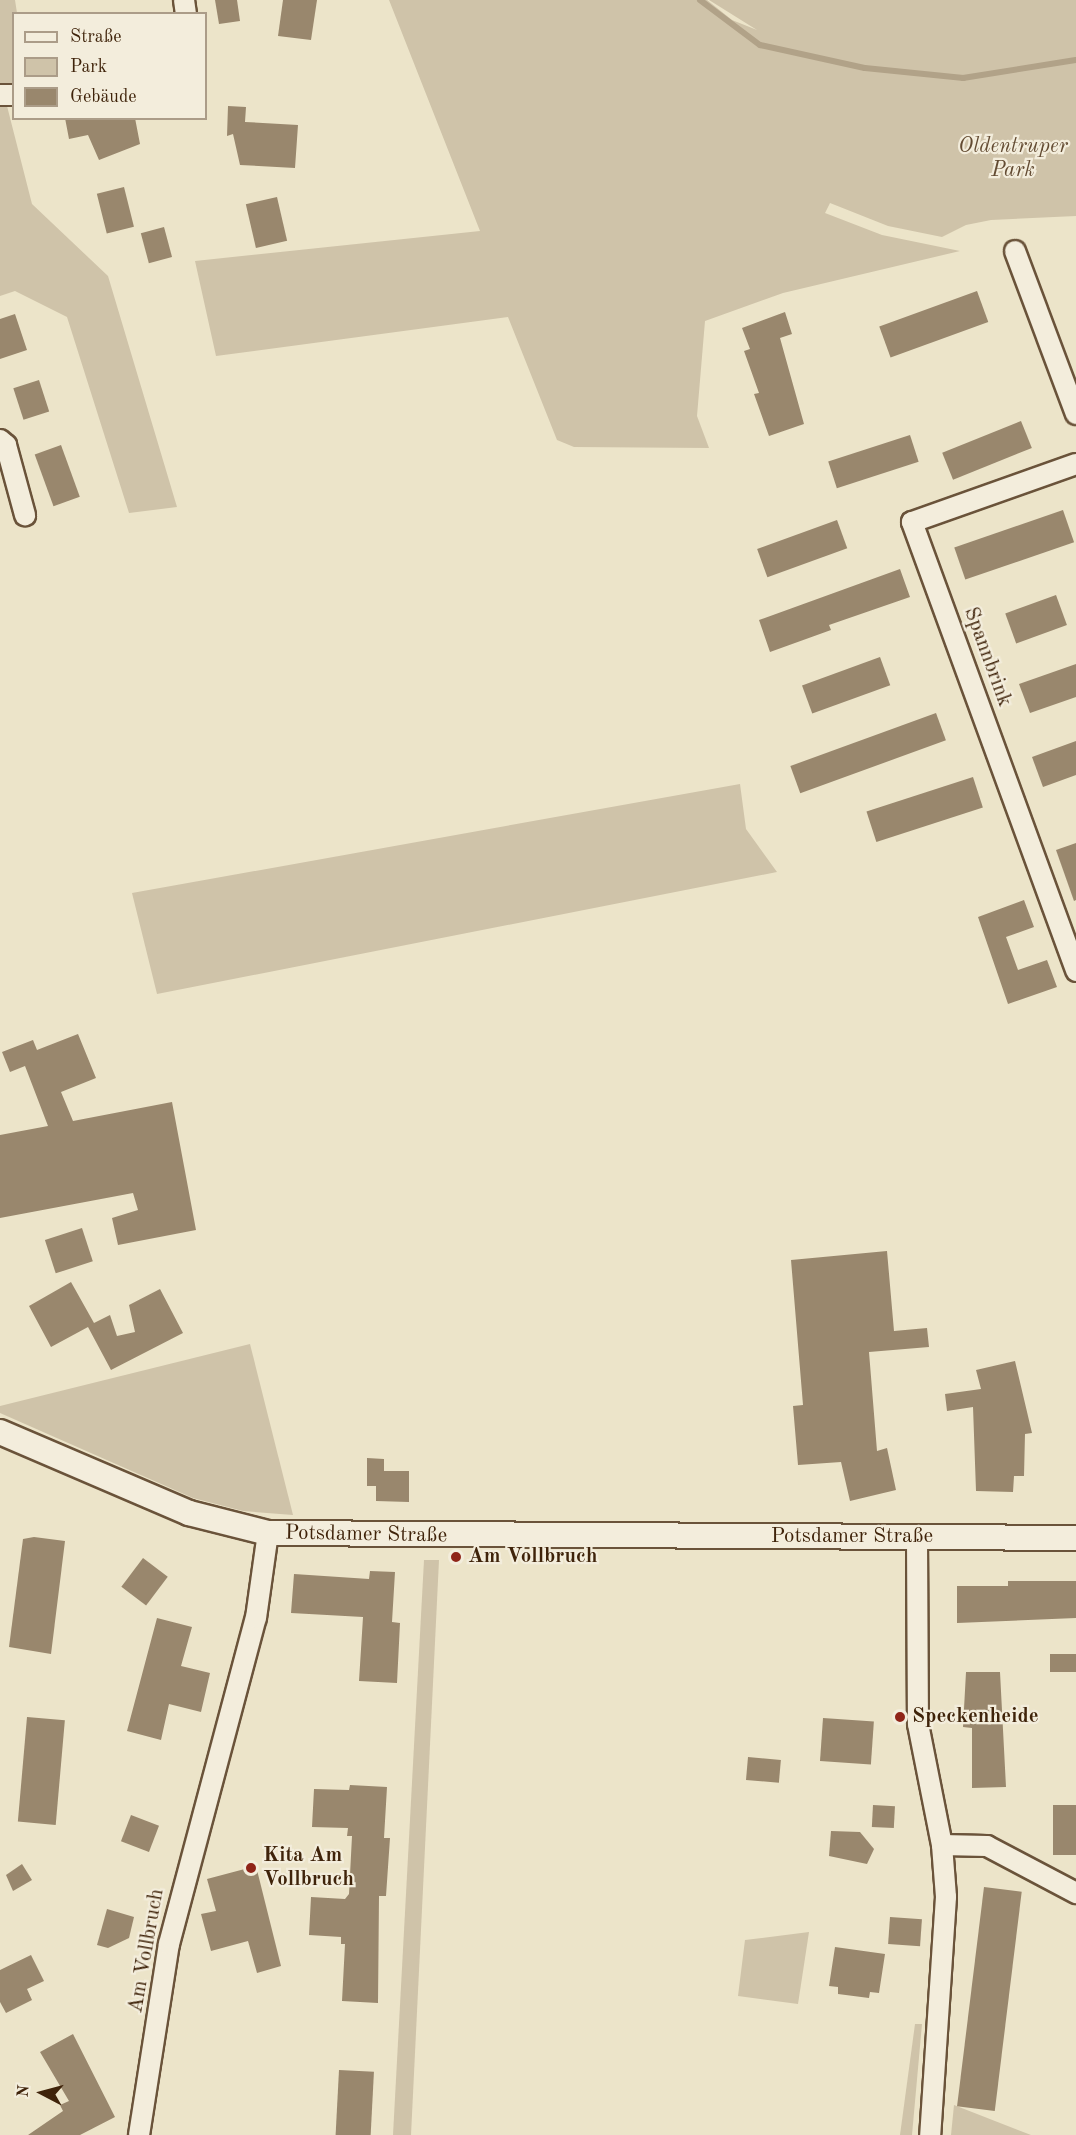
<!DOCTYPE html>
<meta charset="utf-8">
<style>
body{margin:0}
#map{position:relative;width:1076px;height:2135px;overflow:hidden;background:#ece4c9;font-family:"Old Standard TT",serif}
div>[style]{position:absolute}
.green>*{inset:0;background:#cfc3a9}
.stream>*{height:6px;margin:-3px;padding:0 3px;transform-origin:3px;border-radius:3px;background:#b1a288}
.building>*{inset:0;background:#99876d;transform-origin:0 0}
.roads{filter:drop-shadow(2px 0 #6a533a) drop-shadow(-2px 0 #6a533a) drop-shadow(0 2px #6a533a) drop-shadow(0 -2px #6a533a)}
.minor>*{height:20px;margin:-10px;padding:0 10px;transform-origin:10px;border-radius:10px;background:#f3eddc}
.tertiary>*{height:24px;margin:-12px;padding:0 12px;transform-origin:12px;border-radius:12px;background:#f3eddc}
.dots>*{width:16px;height:16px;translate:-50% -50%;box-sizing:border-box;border:3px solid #f3eddc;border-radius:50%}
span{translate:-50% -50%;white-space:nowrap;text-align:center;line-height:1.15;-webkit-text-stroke:4.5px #f3eddc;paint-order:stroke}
.park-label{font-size:21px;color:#634b32;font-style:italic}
.street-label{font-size:21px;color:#3f230a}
.poi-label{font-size:21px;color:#3f230a;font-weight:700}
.left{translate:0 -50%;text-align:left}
.legend{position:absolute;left:12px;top:12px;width:195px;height:108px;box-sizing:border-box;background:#f3eddc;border:2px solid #ab9c88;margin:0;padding:8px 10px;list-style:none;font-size:18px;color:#3f230a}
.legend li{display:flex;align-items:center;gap:12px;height:30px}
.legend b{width:30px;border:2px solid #ab9c88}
.north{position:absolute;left:12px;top:2063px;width:60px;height:60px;-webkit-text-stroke:4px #f3eddc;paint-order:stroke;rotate:276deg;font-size:16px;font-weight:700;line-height:24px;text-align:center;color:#3f230a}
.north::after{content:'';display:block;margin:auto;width:21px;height:27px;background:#3f230a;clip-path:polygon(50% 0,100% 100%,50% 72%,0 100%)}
</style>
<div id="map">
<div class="green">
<div style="clip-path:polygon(0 0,15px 0,17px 13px,14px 14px,13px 86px,0 87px)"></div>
<div style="clip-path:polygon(389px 0,707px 0,732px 20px,757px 30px,709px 0,1076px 0,1076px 216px,991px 220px,966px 225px,942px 237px,888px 226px,830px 203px,825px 213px,882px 235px,960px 251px,783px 293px,705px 321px,697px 416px,709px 448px,574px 447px,557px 440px,508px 317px,216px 356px,195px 261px,480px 231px)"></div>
<div style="clip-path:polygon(0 106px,7px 106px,32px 204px,108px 276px,177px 507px,129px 513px,67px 317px,15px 291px,0 296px)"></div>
<div style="clip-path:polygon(740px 784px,746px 829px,777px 872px,157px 994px,132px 893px)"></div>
<div style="clip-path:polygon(250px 1344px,293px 1515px,243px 1511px,193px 1498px,0 1413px,0 1406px)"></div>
<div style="clip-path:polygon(424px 1560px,439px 1560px,411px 2135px,393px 2135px)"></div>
<div style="clip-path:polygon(809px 1932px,798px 2004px,738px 1996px,745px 1940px)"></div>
<div style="clip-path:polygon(915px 2024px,922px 2024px,912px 2135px,900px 2135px)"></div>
<div style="clip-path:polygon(954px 2105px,1031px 2135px,951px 2135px)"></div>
</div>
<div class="stream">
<div style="left:700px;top:0;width:75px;rotate:36.9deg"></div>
<div style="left:760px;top:45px;width:107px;rotate:12.4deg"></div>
<div style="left:865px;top:68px;width:99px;rotate:5.8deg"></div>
<div style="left:963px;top:78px;width:114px;rotate:-9.1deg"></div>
</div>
<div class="building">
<div style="clip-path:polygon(215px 0,237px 0,240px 21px,219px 24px)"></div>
<div style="clip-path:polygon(283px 0,317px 0,311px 40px,278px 36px)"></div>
<div style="clip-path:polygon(228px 106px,246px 107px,245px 122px,298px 125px,295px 168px,240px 165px,233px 134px,227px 136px)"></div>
<div style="clip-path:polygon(65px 118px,135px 118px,140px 144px,99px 160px,88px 135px,69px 139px)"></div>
<div style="left:124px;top:187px;width:41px;height:28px;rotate:76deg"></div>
<div style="left:277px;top:197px;width:45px;height:32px;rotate:77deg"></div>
<div style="left:164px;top:227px;width:31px;height:24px;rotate:75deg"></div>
<div style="left:977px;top:291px;width:33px;height:104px;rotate:70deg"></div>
<div style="clip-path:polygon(785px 312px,792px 334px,780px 338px,804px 424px,769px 436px,754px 394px,759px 393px,744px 351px,750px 349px,742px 328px)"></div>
<div style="clip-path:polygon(15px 314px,27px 350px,0 359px,0 319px)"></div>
<div style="left:39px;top:380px;width:33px;height:27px;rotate:72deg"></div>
<div style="left:1021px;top:421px;width:29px;height:85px;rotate:68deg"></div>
<div style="left:910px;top:435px;width:28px;height:86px;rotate:72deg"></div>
<div style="left:61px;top:445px;width:55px;height:28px;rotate:70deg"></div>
<div style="left:1063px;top:510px;width:34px;height:115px;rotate:71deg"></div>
<div style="left:837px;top:520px;width:30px;height:85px;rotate:70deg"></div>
<div style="clip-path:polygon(900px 569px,910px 597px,829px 625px,831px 630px,770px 652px,759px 620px)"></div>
<div style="left:1056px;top:595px;width:32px;height:54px;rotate:70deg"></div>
<div style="left:880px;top:657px;width:30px;height:83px;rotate:70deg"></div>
<div style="clip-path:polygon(1076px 664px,1076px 697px,1030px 713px,1019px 684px)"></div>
<div style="left:936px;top:713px;width:29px;height:155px;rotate:70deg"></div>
<div style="clip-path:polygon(1076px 741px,1076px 775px,1043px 787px,1032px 757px)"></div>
<div style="left:973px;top:777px;width:32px;height:112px;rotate:72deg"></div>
<div style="clip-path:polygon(1076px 843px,1076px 900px,1074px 901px,1056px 850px)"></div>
<div style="clip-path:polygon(1024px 900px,1034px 927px,1006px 937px,1018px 970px,1047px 960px,1057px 987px,1008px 1004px,978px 917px)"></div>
<div style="clip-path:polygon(78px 1034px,96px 1078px,61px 1092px,73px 1121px,172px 1102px,196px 1230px,118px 1245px,112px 1218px,138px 1210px,133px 1193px,0 1218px,0 1135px,48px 1126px,25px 1066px,10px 1072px,2px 1052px,33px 1040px,37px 1050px)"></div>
<div style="left:82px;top:1228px;width:35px;height:39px;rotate:72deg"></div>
<div style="clip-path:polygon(887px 1251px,894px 1331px,927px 1328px,929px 1347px,869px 1352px,877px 1451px,887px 1448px,896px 1490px,850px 1501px,841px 1462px,798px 1465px,793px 1406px,803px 1405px,791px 1260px)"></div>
<div style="clip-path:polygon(71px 1282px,94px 1323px,110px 1315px,117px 1336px,135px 1332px,129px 1305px,160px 1289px,183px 1333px,111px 1370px,88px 1327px,51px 1347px,29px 1306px)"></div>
<div style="clip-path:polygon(1015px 1361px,1032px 1433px,1025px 1434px,1024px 1476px,1014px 1476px,1013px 1492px,976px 1491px,973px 1407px,947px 1411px,945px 1394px,981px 1389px,976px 1370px)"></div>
<div style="clip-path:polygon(367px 1458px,384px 1459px,384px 1471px,409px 1471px,409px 1502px,376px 1501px,376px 1486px,367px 1486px)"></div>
<div style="clip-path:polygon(34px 1537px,65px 1541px,51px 1654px,9px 1647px,23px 1539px)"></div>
<div style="left:143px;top:1558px;width:31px;height:36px;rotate:37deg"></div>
<div style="clip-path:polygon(370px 1571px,395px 1572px,392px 1622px,400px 1623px,397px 1683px,359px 1681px,363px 1617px,291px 1613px,294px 1574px,369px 1579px)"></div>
<div style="clip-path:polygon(1008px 1581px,1076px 1581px,1076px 1618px,957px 1623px,957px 1586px,1008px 1586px)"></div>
<div style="clip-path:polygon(157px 1618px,192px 1627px,181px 1666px,210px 1673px,201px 1712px,169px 1704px,161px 1740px,127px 1731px)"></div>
<div style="left:1050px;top:1654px;width:26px;height:18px"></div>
<div style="clip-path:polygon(966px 1672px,1000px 1672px,1006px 1787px,972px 1788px,972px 1728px,963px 1727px)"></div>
<div style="left:27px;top:1717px;width:38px;height:105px;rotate:5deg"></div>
<div style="left:823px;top:1718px;width:51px;height:43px;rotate:4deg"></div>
<div style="left:748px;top:1757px;width:33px;height:23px;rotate:5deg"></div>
<div style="clip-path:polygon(350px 1785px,387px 1787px,384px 1838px,390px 1838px,386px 1896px,379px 1896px,378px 2003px,342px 2001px,345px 1944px,341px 1944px,341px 1937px,309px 1935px,311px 1897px,345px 1899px,349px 1894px,352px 1836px,347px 1836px,348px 1828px,312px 1827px,314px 1789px,349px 1790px)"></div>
<div style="left:873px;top:1805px;width:22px;height:22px;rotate:3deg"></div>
<div style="left:1053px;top:1805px;width:23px;height:50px"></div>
<div style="left:131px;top:1815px;width:30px;height:28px;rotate:21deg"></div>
<div style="clip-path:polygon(831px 1831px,860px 1832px,874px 1849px,867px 1864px,829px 1856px)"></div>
<div style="clip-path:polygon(22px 1864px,32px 1880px,13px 1891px,6px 1875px)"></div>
<div style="clip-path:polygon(256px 1866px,281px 1966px,257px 1973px,248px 1941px,211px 1951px,201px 1914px,216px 1911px,207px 1879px)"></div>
<div style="left:984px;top:1887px;width:38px;height:221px;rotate:7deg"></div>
<div style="clip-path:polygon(107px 1909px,134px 1917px,129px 1938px,108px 1948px,97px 1945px)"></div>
<div style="left:890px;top:1917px;width:32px;height:27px;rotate:4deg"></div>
<div style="clip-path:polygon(835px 1947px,885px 1954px,879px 1993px,870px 1992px,869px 1998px,838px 1994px,838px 1987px,829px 1986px)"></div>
<div style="clip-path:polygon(31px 1955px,44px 1981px,27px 1989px,32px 2000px,6px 2013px,0 2002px,0 1970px)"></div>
<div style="clip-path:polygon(73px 2034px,115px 2117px,80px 2135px,28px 2135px,63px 2111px,60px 2105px,69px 2101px,40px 2052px)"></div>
<div style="left:339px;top:2070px;width:35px;height:65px;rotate:3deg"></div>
</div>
<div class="roads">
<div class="minor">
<div style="left:184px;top:0;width:14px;rotate:82deg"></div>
<div style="left:0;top:95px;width:14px"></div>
<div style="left:1015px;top:251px;width:174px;rotate:69.5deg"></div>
<div style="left:0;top:440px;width:8px;rotate:40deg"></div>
<div style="left:6px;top:445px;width:73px;rotate:74.8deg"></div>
<div style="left:1076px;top:464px;width:174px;rotate:160.5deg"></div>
<div style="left:912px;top:522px;width:478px;rotate:69.9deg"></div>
<div style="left:917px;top:1538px;width:186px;rotate:89.7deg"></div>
<div style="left:918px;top:1724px;width:123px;rotate:78.8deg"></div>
<div style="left:942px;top:1845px;width:52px;rotate:85.6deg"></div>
<div style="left:946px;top:1897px;width:239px;rotate:93.8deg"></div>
<div style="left:942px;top:1845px;width:45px;rotate:1.3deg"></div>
<div style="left:987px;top:1846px;width:101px;rotate:27.8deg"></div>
<div style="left:139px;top:2135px;width:193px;rotate:-81.1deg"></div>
<div style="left:169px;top:1944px;width:337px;rotate:-75.1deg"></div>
<div style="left:256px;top:1618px;width:86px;rotate:-82deg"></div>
</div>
<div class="tertiary">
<div style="left:0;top:1432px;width:206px;rotate:23.2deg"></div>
<div style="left:189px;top:1513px;width:81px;rotate:14.2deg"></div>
<div style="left:268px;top:1533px;width:808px;rotate:0.35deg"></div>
</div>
</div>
<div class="dots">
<div style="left:456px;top:1557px;background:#8f2418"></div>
<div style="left:900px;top:1717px;background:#8f2418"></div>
<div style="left:251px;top:1868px;background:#8f2418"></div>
</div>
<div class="park-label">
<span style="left:1013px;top:159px">Oldentruper<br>Park</span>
</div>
<div class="street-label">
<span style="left:987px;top:657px;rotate:70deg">Spannbrink</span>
<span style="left:366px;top:1535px;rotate:1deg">Potsdamer Straße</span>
<span style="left:852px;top:1537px">Potsdamer Straße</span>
<span style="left:147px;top:1951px;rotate:-80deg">Am Vollbruch</span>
</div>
<div class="poi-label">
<span class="left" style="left:468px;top:1557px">Am Vollbruch</span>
<span class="left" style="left:912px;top:1717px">Speckenheide</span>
<span class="left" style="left:263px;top:1868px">Kita Am<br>Vollbruch</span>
</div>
<ul class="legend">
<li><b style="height:8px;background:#f3eddc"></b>Straße</li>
<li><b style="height:16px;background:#cfc3a9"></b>Park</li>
<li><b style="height:16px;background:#99876d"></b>Gebäude</li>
</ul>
<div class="north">N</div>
</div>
